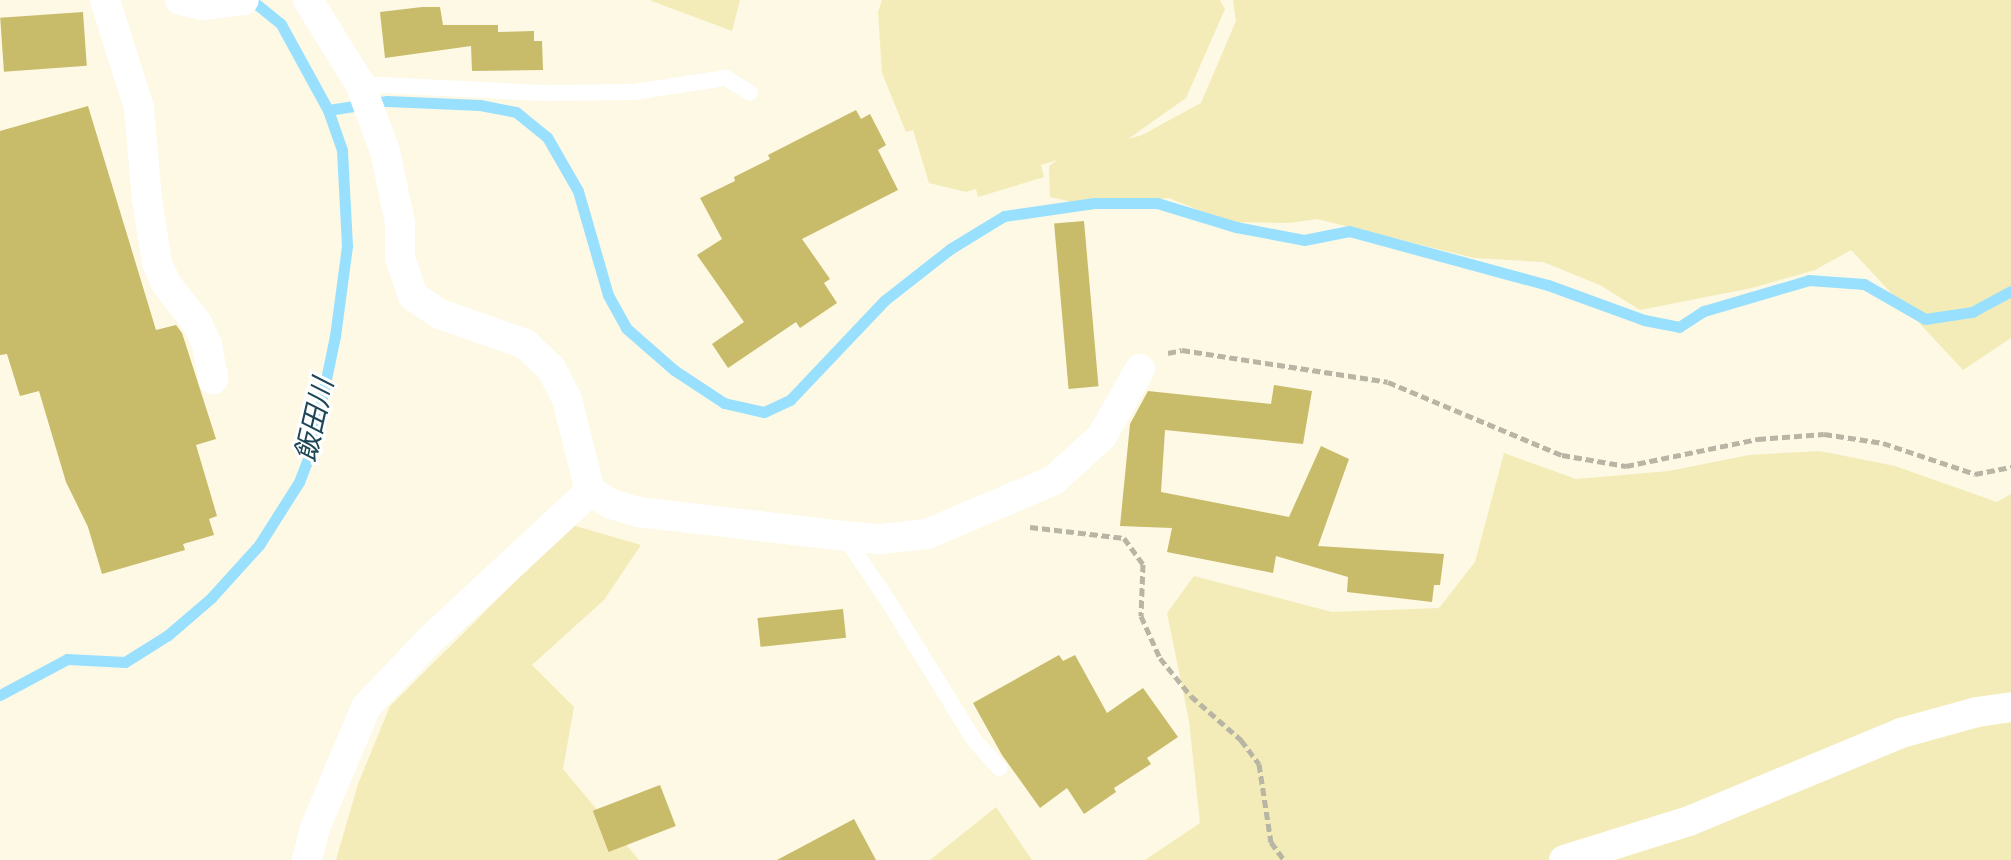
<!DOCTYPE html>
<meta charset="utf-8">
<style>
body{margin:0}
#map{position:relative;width:2011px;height:860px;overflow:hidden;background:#fdf9e4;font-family:"Archivo Narrow","Noto Sans JP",sans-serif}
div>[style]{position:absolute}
.green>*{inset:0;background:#f4ecb8}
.stream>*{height:11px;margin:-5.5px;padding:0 5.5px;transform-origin:5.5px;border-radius:5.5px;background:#99e0ff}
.building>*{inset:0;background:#c8bb6a;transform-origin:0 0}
.path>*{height:5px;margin-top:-2.5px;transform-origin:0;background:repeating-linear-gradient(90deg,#b8b5a4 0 8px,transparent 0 12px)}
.lane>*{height:16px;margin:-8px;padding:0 8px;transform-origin:8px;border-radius:8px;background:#fff}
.street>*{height:30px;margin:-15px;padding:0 15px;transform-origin:15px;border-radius:15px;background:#fff}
span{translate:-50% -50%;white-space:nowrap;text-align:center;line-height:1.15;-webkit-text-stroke:6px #fff;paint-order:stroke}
.water-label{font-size:28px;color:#1d4657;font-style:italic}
</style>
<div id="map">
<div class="green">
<div style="clip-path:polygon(649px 0,740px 0,732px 31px)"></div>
<div style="clip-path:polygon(882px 0,1220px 0,1225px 9px,1186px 98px,1128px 139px,1142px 135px,1201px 103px,1236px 21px,1233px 0,2011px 0,2011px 338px,1963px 370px,1851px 250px,1815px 270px,1752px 288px,1640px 310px,1600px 285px,1543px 262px,1474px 258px,1317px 219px,1289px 223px,1228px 222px,1169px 198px,1094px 207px,1050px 197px,1049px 166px,1057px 160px,1041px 165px,1044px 177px,978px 197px,976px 189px,966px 192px,929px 183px,913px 130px,906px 132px,882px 73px,878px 12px)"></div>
<div style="clip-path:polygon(1820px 451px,1895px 466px,1997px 502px,2011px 494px,2011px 860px,1145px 860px,1200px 823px,1189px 721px,1167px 613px,1194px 576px,1332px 612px,1439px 608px,1475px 562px,1504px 453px,1576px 479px,1669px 471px,1749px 455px)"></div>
<div style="clip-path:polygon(572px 525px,641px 545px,604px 600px,532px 665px,574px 707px,563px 769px,639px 860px,336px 860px,358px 784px,390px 706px)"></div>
<div style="clip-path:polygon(996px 807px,1032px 860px,930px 860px)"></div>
</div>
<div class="stream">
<div style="left:328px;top:110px;width:60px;rotate:-8.7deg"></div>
<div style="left:387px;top:101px;width:93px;rotate:2.5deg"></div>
<div style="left:480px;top:105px;width:37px;rotate:11deg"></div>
<div style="left:516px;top:112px;width:40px;rotate:39deg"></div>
<div style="left:547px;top:137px;width:62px;rotate:60.1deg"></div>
<div style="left:578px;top:191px;width:108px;rotate:73.9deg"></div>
<div style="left:608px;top:295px;width:38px;rotate:61deg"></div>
<div style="left:626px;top:328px;width:64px;rotate:41.2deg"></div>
<div style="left:674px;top:370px;width:60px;rotate:33.4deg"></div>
<div style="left:724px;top:403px;width:41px;rotate:12.7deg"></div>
<div style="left:764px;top:412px;width:29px;rotate:-25deg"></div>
<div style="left:790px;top:400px;width:138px;rotate:-46.5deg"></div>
<div style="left:885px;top:300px;width:83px;rotate:-38.1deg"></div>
<div style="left:950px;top:249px;width:63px;rotate:-31.4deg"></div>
<div style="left:1004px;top:216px;width:91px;rotate:-8.2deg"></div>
<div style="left:1094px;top:203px;width:63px"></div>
<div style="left:1157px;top:203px;width:83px;rotate:16.9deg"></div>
<div style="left:1236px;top:227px;width:69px;rotate:10.8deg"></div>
<div style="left:1304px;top:240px;width:46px;rotate:-11.3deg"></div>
<div style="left:1349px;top:231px;width:206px;rotate:15.2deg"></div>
<div style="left:1548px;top:285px;width:102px;rotate:20deg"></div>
<div style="left:1644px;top:320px;width:36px;rotate:11deg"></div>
<div style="left:1679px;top:327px;width:30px;rotate:-33deg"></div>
<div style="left:1704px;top:311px;width:109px;rotate:-16.4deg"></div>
<div style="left:1809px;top:280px;width:55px;rotate:4.2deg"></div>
<div style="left:1864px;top:284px;width:70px;rotate:29.8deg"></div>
<div style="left:1925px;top:319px;width:48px;rotate:-8.5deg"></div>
<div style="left:1972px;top:312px;width:44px;rotate:-28.3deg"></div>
<div style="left:0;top:695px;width:76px;rotate:-28.2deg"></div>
<div style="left:67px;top:659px;width:58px;rotate:3deg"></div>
<div style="left:125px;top:662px;width:51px;rotate:-32.1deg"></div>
<div style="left:168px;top:635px;width:57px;rotate:-40.7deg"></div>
<div style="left:211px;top:598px;width:72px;rotate:-47.8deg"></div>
<div style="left:259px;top:545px;width:75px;rotate:-57.6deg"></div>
<div style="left:299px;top:482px;width:33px;rotate:-69deg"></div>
<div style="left:311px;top:451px;width:117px;rotate:-78.2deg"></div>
<div style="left:335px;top:336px;width:91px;rotate:-82.4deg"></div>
<div style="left:347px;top:246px;width:96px;rotate:-93deg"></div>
<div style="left:342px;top:150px;width:42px;rotate:-109.3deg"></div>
<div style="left:328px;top:110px;width:98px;rotate:-118.7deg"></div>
<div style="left:281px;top:24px;width:38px;rotate:-141deg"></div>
</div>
<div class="building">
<div style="clip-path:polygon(422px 7px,440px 7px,443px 25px,498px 25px,498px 32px,534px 31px,534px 41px,542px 41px,543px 70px,472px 71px,471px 46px,385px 58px,380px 12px)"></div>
<div style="left:83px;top:12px;width:54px;height:83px;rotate:86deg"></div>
<div style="clip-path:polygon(88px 106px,156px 330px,176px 325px,182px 333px,216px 439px,196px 445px,217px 516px,209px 519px,214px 535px,183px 544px,185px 550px,102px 574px,88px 527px,66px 482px,39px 391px,20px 396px,7px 354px,0 355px,0 131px)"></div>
<div style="clip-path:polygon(856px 110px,861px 119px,870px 114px,886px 145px,878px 150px,898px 190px,802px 239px,830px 279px,824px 283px,837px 303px,800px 328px,796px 322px,728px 368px,712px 344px,744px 322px,697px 255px,722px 239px,700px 198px,735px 181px,734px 177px,770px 159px,768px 155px)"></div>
<div style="left:1084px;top:221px;width:166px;height:30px;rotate:85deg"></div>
<div style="clip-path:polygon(1274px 385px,1312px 391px,1303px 444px,1165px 430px,1161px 492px,1289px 517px,1321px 446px,1349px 459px,1318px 546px,1444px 554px,1440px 585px,1434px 585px,1432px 602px,1347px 592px,1348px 577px,1276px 556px,1273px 573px,1167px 552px,1172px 528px,1120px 526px,1130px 424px,1148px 391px,1271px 404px)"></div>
<div style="left:843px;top:609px;width:29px;height:86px;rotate:84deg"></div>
<div style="clip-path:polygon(1059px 655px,1063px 661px,1075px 655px,1107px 713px,1143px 688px,1178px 737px,1147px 758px,1151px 764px,1114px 788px,1116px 792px,1084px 814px,1067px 788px,1040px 808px,1002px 755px,973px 703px)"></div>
<div style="left:660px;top:785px;width:44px;height:72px;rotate:69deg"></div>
<div style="clip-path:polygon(854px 819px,876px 860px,777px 860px)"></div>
</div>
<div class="path">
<div style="left:1168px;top:353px;width:14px;rotate:-12deg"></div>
<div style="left:1182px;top:350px;width:208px;rotate:8.8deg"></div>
<div style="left:1388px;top:382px;width:189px;rotate:22.8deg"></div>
<div style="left:1562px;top:455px;width:65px;rotate:9.8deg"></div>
<div style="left:1626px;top:466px;width:135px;rotate:-11.6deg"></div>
<div style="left:1758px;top:439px;width:66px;rotate:-4.3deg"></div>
<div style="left:1824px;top:434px;width:60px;rotate:8.7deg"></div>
<div style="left:1883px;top:443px;width:97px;rotate:18.6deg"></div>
<div style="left:1975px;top:474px;width:37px;rotate:-11deg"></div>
<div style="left:1030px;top:527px;width:95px;rotate:6.7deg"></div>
<div style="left:1124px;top:538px;width:32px;rotate:54deg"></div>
<div style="left:1143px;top:564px;width:52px;rotate:92.2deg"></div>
<div style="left:1141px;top:616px;width:46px;rotate:65.7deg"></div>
<div style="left:1160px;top:658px;width:49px;rotate:50.8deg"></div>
<div style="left:1191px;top:696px;width:67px;rotate:41.3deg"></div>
<div style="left:1241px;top:740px;width:30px;rotate:53deg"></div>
<div style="left:1259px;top:764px;width:79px;rotate:81.3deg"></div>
<div style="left:1271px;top:842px;width:22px;rotate:54deg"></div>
</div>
<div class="lane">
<div style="left:360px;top:84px;width:182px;rotate:2.8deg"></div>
<div style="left:542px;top:93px;width:92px;rotate:-0.6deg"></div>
<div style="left:634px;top:92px;width:93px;rotate:-8.7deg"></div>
<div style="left:726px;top:78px;width:28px;rotate:32deg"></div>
<div style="left:844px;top:536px;width:76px;rotate:55.7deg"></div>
<div style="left:887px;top:599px;width:166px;rotate:58.3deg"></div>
<div style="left:974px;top:740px;width:38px;rotate:48deg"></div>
</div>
<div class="street">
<div style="left:105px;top:0;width:113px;rotate:72.5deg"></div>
<div style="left:139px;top:108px;width:91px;rotate:85deg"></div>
<div style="left:147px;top:199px;width:65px;rotate:81.1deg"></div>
<div style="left:157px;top:263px;width:24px;rotate:66deg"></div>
<div style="left:167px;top:285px;width:48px;rotate:51.7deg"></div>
<div style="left:197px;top:323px;width:23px;rotate:65deg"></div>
<div style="left:207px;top:344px;width:36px;rotate:80deg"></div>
<div style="left:180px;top:0;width:24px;rotate:12deg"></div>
<div style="left:203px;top:5px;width:41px;rotate:-7deg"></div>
<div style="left:308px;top:0;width:99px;rotate:58.2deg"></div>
<div style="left:360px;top:84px;width:72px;rotate:69.5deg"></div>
<div style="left:385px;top:151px;width:74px;rotate:78.2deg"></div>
<div style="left:400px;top:223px;width:35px;rotate:90deg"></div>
<div style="left:400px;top:258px;width:40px;rotate:71.1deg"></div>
<div style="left:413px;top:296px;width:32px;rotate:34deg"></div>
<div style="left:440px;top:314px;width:90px;rotate:19.4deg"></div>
<div style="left:525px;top:344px;width:35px;rotate:43deg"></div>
<div style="left:551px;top:368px;width:35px;rotate:63deg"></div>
<div style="left:567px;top:399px;width:95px;rotate:76deg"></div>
<div style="left:590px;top:491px;width:26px;rotate:31deg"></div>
<div style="left:612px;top:504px;width:27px;rotate:17deg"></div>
<div style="left:638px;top:512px;width:207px;rotate:6.6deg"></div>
<div style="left:844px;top:536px;width:37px;rotate:5deg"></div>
<div style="left:881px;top:539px;width:46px;rotate:-6.2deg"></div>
<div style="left:927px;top:534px;width:138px;rotate:-23deg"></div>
<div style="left:1054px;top:480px;width:65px;rotate:-42.5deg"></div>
<div style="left:1102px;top:436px;width:77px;rotate:-60.4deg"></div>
<div style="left:307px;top:860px;width:33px;rotate:-76deg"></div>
<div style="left:315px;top:828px;width:131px;rotate:-67.1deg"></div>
<div style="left:366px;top:707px;width:94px;rotate:-46.3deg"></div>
<div style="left:431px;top:639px;width:217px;rotate:-42.9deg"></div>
<div style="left:1564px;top:860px;width:131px;rotate:-17.3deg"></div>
<div style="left:1689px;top:821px;width:230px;rotate:-22.5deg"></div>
<div style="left:1901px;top:733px;width:79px;rotate:-15.4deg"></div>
<div style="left:1977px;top:712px;width:34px;rotate:-8deg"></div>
</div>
<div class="water-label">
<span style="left:314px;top:420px;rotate:-77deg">飯田川</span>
</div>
</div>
